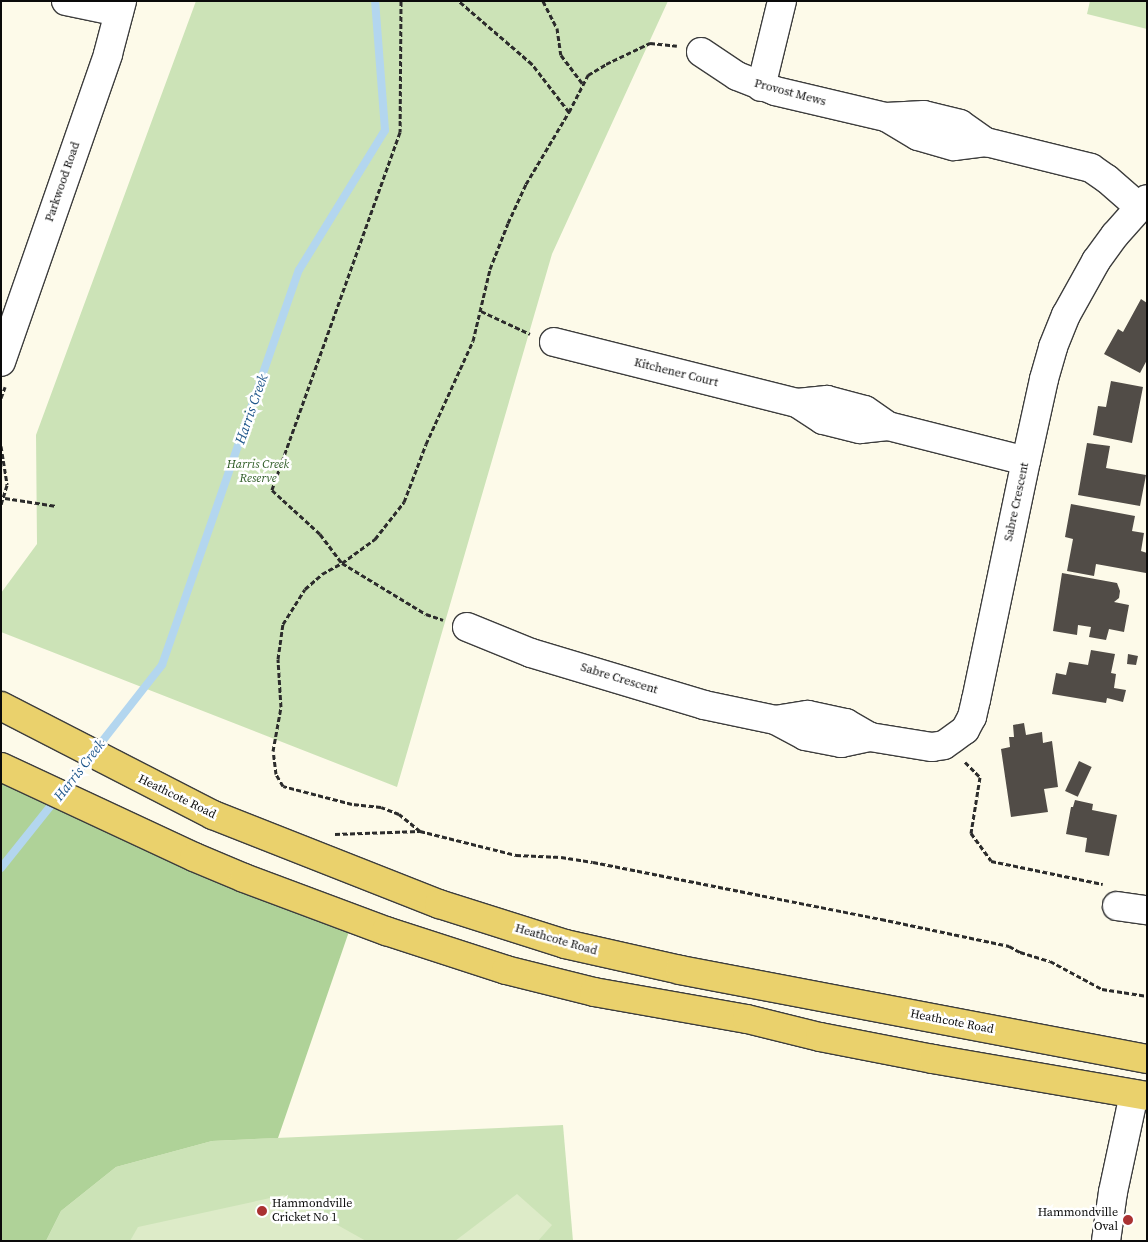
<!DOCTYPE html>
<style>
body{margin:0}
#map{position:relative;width:1148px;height:1242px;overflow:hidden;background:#fdfae9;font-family:"Source Serif 4",serif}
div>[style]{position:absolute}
.green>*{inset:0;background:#cce3b7}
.forest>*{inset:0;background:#afd298}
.pitch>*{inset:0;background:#ddebc8}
.stream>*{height:8px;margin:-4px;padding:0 4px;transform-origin:4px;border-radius:4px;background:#b3d6ef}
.building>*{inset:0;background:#514c47;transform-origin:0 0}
.path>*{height:3px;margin-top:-1.5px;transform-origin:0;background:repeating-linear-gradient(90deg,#2c2c2c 0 5px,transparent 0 7.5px)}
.roads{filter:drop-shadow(1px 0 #3d3d3d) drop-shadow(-1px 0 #3d3d3d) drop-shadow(0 1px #3d3d3d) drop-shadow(0 -1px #3d3d3d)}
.minor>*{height:28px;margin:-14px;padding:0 14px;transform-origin:14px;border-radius:14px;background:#fff}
.major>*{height:28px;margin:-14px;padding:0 14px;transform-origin:14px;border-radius:14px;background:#ead16c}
.dots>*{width:14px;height:14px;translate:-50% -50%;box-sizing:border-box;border:2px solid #fff;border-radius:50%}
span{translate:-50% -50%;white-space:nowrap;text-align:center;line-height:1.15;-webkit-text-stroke:5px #fff;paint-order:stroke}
.street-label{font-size:12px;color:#0a0a0a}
.park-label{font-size:12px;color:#2b5922;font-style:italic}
.poi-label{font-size:12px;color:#0a0a0a}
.left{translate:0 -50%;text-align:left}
.right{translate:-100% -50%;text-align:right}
.water-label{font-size:14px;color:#22598d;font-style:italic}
.frame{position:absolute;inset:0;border:2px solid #0a0a0a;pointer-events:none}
</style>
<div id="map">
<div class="green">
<div style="clip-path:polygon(196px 1px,668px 1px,552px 254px,397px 787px,1px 632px,1px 593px,37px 544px,36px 435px)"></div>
<div style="clip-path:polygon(1090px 1px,1147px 1px,1147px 29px,1087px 14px)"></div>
<div style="clip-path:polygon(563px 1125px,573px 1241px,46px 1241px,61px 1211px,116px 1167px,212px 1141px)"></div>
</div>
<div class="forest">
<div style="clip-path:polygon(1px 755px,355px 914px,278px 1138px,212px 1141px,116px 1167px,61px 1211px,46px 1241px,1px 1241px)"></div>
</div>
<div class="pitch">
<div style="clip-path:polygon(517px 1194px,552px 1225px,538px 1241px,455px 1241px)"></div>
<div style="clip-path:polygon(284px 1195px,366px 1241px,130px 1241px,138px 1227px)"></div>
</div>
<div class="stream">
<div style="left:64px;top:790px;width:159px;rotate:-51.9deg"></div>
<div style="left:162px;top:665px;width:418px;rotate:-70.9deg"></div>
<div style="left:299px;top:270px;width:164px;rotate:-58.4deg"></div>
<div style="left:385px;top:130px;width:129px;rotate:-94.4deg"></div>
<div style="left:1px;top:868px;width:88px;rotate:-51.4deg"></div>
</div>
<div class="building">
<div style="clip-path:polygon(1141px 299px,1147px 303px,1147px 360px,1140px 373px,1104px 354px,1118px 329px,1123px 332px)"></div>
<div style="clip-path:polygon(1111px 381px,1143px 387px,1132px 443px,1093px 435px,1098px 406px,1106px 407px)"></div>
<div style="clip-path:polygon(1087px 443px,1110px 446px,1106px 468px,1146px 475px,1140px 506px,1078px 495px)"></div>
<div style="clip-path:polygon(1071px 504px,1135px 516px,1132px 531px,1144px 533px,1141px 551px,1147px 553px,1146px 573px,1096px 564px,1094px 576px,1067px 571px,1073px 539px,1065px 537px)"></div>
<div style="clip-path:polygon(1062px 573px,1117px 583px,1120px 591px,1119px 598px,1114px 602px,1129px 605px,1124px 632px,1109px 629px,1106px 640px,1089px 637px,1091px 627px,1078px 625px,1077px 635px,1053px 631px)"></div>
<div style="clip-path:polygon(1091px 650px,1115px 654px,1111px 673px,1116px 674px,1114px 688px,1126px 690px,1123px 702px,1107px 698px,1106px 703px,1052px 694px,1056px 673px,1066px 675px,1069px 662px,1088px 665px)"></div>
<div style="clip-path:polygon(1128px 654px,1138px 656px,1136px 665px,1127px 664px)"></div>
<div style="clip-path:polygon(1024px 723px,1026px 735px,1042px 732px,1043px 743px,1052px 741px,1058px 787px,1044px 789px,1048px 812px,1011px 817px,1001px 749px,1010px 747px,1009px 737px,1014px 737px,1013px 725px)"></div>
<div style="left:1079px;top:761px;width:14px;height:33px;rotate:25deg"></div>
<div style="clip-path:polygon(1075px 800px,1093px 804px,1092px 810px,1117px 815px,1109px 856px,1085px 852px,1087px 838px,1066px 834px,1071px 807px,1073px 807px)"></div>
</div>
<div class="path">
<div style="left:401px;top:1px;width:131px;rotate:90.4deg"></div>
<div style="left:400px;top:132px;width:380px;rotate:109.7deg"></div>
<div style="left:272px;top:490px;width:65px;rotate:42.5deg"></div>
<div style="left:320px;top:534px;width:36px;rotate:53deg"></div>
<div style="left:342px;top:563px;width:98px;rotate:31.3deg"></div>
<div style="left:426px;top:614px;width:18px;rotate:19deg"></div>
<div style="left:543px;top:1px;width:30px;rotate:63deg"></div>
<div style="left:557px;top:28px;width:27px;rotate:82deg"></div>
<div style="left:561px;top:55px;width:36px;rotate:53deg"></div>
<div style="left:569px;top:112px;width:42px;rotate:-62.8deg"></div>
<div style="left:588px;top:75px;width:21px;rotate:-31deg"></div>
<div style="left:606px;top:64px;width:49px;rotate:-25.5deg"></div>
<div style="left:650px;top:43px;width:27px;rotate:6deg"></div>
<div style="left:481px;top:311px;width:54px;rotate:25.1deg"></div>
<div style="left:1px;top:398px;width:12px;rotate:-70deg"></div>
<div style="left:1px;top:446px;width:39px;rotate:81deg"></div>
<div style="left:7px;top:485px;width:21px;rotate:107deg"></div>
<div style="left:5px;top:498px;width:52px;rotate:8.9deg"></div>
<div style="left:965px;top:762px;width:21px;rotate:45deg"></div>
<div style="left:980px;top:777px;width:57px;rotate:99.1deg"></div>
<div style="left:971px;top:833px;width:34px;rotate:54deg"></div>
<div style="left:991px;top:861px;width:114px;rotate:11.6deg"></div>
<div style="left:420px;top:831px;width:27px;rotate:-141deg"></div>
<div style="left:399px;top:814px;width:19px;rotate:-159deg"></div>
<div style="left:381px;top:807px;width:29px;rotate:-174deg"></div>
<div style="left:352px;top:804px;width:71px;rotate:-165.4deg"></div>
<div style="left:283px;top:786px;width:14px;rotate:-120deg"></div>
<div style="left:276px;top:774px;width:23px;rotate:-97deg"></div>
<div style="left:273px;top:751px;width:45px;rotate:-79.7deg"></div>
<div style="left:281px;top:707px;width:48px;rotate:-93.6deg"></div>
<div style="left:278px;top:659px;width:35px;rotate:-82deg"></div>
<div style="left:283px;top:624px;width:41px;rotate:-57.8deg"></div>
<div style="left:305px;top:589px;width:23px;rotate:-41deg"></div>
<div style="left:322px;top:574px;width:23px;rotate:-29deg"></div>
<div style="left:342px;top:563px;width:41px;rotate:-36deg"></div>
<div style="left:375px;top:539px;width:47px;rotate:-51.9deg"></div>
<div style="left:404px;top:502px;width:62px;rotate:-69.2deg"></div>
<div style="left:426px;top:444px;width:113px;rotate:-65.5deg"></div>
<div style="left:473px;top:341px;width:74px;rotate:-76.7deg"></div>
<div style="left:490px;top:269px;width:49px;rotate:-68.6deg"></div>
<div style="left:508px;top:223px;width:43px;rotate:-65.2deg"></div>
<div style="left:526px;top:184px;width:84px;rotate:-59.2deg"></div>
<div style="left:569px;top:112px;width:61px;rotate:-127.6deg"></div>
<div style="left:532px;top:64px;width:96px;rotate:-139.2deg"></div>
<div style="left:335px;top:834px;width:85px;rotate:-2deg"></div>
<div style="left:420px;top:831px;width:99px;rotate:14deg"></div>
<div style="left:516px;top:855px;width:45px;rotate:2.5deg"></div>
<div style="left:561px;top:857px;width:32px;rotate:9deg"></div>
<div style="left:593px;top:862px;width:294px;rotate:11.2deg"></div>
<div style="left:881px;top:919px;width:131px;rotate:11.9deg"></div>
<div style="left:1009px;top:946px;width:13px;rotate:29deg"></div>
<div style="left:1020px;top:952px;width:31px;rotate:17deg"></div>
<div style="left:1050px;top:961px;width:59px;rotate:28.3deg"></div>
<div style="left:1102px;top:989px;width:46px;rotate:8.8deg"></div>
</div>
<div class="roads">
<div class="minor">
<div style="left:66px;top:1px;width:54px;rotate:11.7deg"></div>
<div style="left:701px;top:52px;width:43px;rotate:33.7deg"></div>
<div style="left:737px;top:76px;width:41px;rotate:21.5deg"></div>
<div style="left:775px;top:91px;width:114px;rotate:13.2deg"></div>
<div style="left:886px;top:117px;width:38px;rotate:-3deg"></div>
<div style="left:924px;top:115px;width:37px;rotate:14deg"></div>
<div style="left:960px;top:124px;width:32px;rotate:35deg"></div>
<div style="left:986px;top:142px;width:108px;rotate:13.9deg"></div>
<div style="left:1091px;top:168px;width:19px;rotate:35deg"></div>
<div style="left:1107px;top:179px;width:43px;rotate:41.2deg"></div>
<div style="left:761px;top:87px;width:89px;rotate:-76.3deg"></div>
<div style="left:886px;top:117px;width:37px;rotate:31deg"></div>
<div style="left:918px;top:136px;width:37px;rotate:16deg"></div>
<div style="left:954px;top:146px;width:32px;rotate:-7deg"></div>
<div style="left:554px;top:342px;width:251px;rotate:14.1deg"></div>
<div style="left:797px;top:403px;width:31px;rotate:33deg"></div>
<div style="left:823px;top:420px;width:38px;rotate:14deg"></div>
<div style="left:860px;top:429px;width:28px;rotate:-6deg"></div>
<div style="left:888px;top:426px;width:142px;rotate:14.2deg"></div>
<div style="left:1px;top:362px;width:326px;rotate:-70.8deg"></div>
<div style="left:108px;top:54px;width:55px;rotate:-75.2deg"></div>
<div style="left:797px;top:403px;width:30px;rotate:-6deg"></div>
<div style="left:827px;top:400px;width:39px;rotate:15deg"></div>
<div style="left:865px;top:410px;width:28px;rotate:35deg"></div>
<div style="left:467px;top:627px;width:69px;rotate:22.1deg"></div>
<div style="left:531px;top:653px;width:181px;rotate:16.7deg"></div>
<div style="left:704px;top:705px;width:73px;rotate:11.9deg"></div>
<div style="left:775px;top:720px;width:34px;rotate:28deg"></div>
<div style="left:805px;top:736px;width:37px;rotate:11deg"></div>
<div style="left:841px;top:743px;width:30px;rotate:-12deg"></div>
<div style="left:775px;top:720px;width:33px;rotate:-9deg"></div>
<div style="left:808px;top:715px;width:39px;rotate:12deg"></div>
<div style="left:846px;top:723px;width:28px;rotate:30deg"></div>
<div style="left:870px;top:737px;width:63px;rotate:9.2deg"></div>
<div style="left:932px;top:747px;width:12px;rotate:-9deg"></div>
<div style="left:944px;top:745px;width:26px;rotate:-36deg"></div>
<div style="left:965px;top:730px;width:15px;rotate:-62deg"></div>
<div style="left:972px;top:717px;width:17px;rotate:-77deg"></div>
<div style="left:976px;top:700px;width:244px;rotate:-78.2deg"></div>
<div style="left:1026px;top:461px;width:84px;rotate:-77.6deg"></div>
<div style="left:1044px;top:379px;width:33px;rotate:-74deg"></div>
<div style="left:1053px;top:347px;width:35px;rotate:-68deg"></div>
<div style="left:1066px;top:315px;width:62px;rotate:-60.9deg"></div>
<div style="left:1096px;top:261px;width:32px;rotate:-54deg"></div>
<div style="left:1115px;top:235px;width:48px;rotate:-48.4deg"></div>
<div style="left:1117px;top:906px;width:30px;rotate:8deg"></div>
<div style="left:1106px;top:1241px;width:49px;rotate:-81.9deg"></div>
<div style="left:1113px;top:1192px;width:100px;rotate:-77.9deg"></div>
</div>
<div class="major">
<div style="left:1px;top:706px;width:238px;rotate:27.2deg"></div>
<div style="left:213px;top:815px;width:243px;rotate:21.5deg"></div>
<div style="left:439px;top:904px;width:132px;rotate:17.6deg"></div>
<div style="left:565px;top:944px;width:118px;rotate:12.7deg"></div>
<div style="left:680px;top:970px;width:475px;rotate:10.8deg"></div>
<div style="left:1px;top:767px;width:213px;rotate:25deg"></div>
<div style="left:194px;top:857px;width:54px;rotate:22.8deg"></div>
<div style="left:244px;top:878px;width:152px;rotate:20.5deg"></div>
<div style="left:386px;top:931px;width:126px;rotate:18deg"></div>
<div style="left:506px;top:970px;width:91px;rotate:14deg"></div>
<div style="left:594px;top:992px;width:155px;rotate:10deg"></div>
<div style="left:747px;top:1019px;width:75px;rotate:13.9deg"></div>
<div style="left:820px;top:1037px;width:115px;rotate:11deg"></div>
<div style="left:933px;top:1059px;width:217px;rotate:9.8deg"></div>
</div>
</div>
<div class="dots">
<div style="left:262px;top:1211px;background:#aa3232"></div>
<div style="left:1128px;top:1220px;background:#aa3232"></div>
</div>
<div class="street-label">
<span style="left:790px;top:93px;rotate:15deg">Provost Mews</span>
<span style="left:63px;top:182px;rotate:-71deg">Parkwood Road</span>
<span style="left:676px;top:373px;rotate:14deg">Kitchener Court</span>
<span style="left:1017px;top:502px;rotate:-78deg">Sabre Crescent</span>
<span style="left:619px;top:679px;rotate:17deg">Sabre Crescent</span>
<span style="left:177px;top:797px;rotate:26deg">Heathcote Road</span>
<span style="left:556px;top:940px;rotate:16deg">Heathcote Road</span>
<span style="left:952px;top:1022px;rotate:11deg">Heathcote Road</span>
</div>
<div class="park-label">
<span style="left:258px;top:472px">Harris Creek<br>Reserve</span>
</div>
<div class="poi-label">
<span class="left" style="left:272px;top:1211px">Hammondville<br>Cricket No 1</span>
<span class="right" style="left:1118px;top:1220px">Hammondville<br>Oval</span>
</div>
<div class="water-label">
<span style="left:251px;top:409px;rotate:-71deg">Harris Creek</span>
<span style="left:79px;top:770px;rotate:-52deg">Harris Creek</span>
</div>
<div class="frame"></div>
</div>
